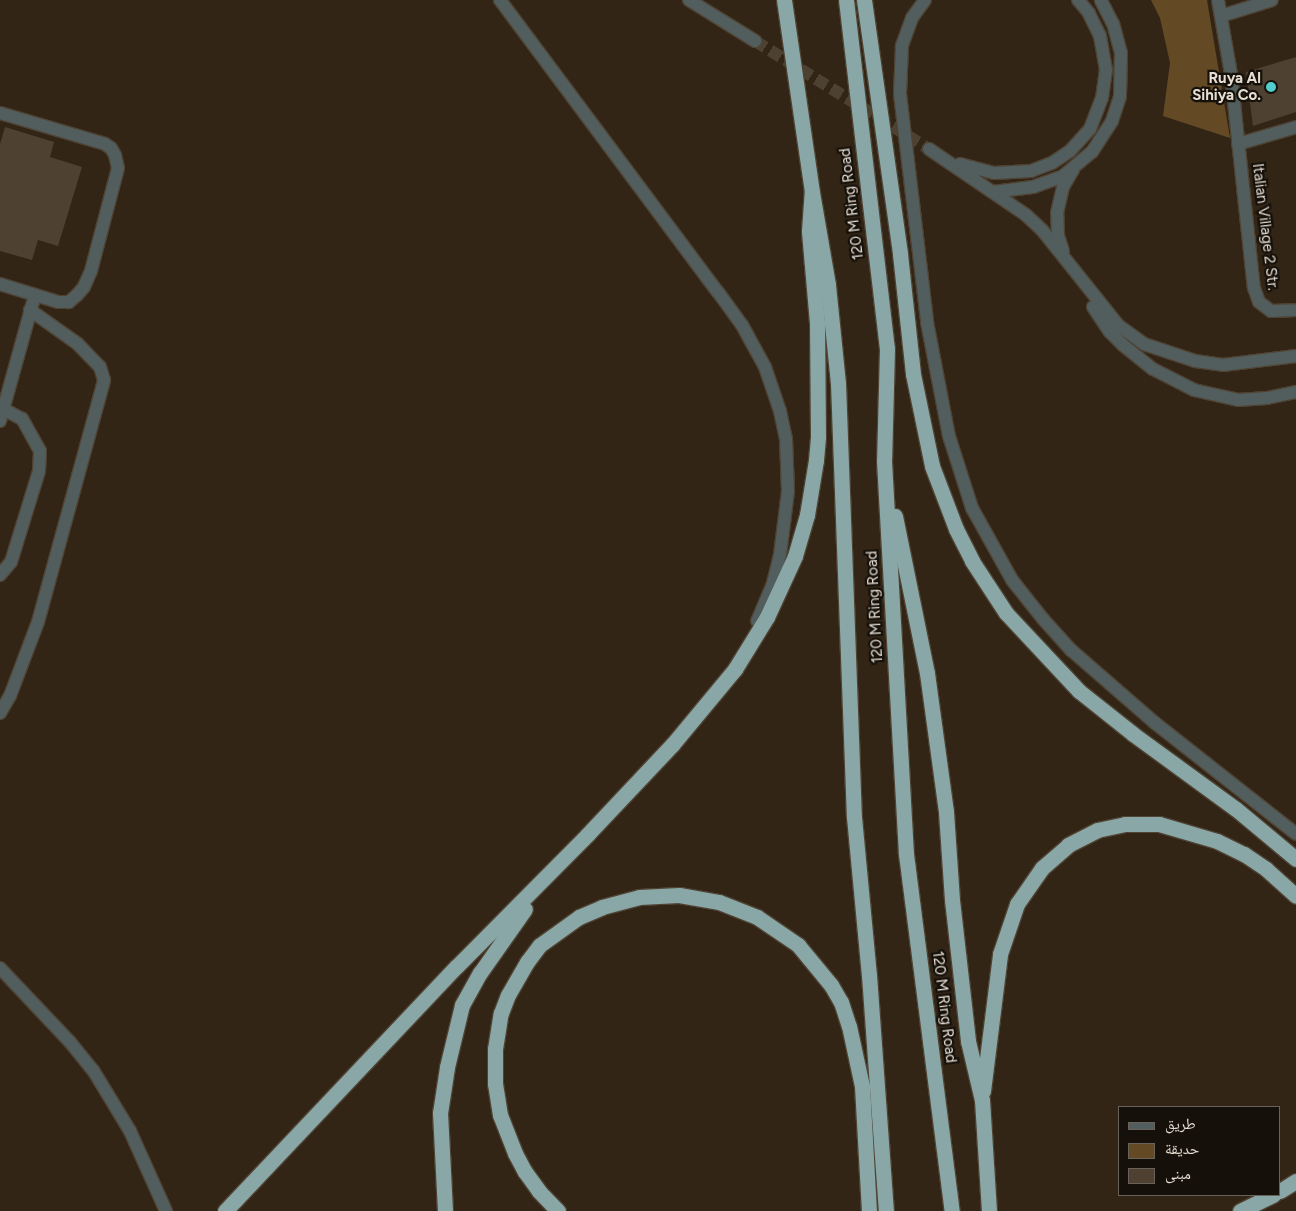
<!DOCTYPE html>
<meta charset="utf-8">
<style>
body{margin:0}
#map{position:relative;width:1296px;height:1211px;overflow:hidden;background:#322516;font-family:Figtree,"Noto Naskh Arabic",sans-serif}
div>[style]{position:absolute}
.green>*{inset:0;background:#644925}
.building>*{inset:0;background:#4f4131}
.minor-tunnel>*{height:12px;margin-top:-6px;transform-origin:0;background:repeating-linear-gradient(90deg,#4d4132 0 12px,transparent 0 18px)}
.roads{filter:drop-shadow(1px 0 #4f4334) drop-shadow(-1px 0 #4f4334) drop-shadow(0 1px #4f4334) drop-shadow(0 -1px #4f4334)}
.minor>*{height:12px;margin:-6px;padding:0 6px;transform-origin:6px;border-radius:6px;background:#525d5d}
.highway>*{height:15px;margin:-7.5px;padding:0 7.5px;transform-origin:7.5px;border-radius:7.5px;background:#89a7a6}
.dots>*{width:14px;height:14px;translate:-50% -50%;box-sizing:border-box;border:2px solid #151009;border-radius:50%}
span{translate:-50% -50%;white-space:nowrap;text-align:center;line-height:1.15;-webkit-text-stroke:4.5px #151009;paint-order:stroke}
.poi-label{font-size:15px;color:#e6ded4;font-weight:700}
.right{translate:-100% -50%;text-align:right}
.street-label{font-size:15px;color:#e6ded4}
.legend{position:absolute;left:1118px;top:1106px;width:162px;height:90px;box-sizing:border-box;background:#151009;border:1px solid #69625a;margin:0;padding:6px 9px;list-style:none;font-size:15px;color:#e6ded4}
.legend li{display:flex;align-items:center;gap:10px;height:25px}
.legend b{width:25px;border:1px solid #69625a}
</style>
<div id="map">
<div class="green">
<div style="clip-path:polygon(1151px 0,1207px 0,1230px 138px,1163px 116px,1170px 63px,1160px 18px)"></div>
</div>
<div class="building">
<div style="clip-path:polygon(1296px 57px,1296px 112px,1253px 126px,1246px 72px)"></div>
<div style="clip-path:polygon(5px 127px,54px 142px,50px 157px,82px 167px,58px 246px,38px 240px,32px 260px,0 251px,0 144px)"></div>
</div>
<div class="minor-tunnel">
<div style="left:755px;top:41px;width:205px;rotate:31.8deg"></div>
</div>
<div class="roads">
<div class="minor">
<div style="left:500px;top:0;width:364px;rotate:53.3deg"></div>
<div style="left:718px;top:292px;width:41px;rotate:54deg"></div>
<div style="left:742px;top:325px;width:48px;rotate:61.3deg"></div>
<div style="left:765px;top:367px;width:46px;rotate:71.2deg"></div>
<div style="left:780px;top:411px;width:29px;rotate:78deg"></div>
<div style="left:786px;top:439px;width:52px;rotate:87.8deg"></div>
<div style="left:788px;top:491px;width:64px;rotate:97.1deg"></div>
<div style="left:780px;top:555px;width:32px;rotate:104deg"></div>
<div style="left:772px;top:586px;width:38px;rotate:113deg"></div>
<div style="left:689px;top:0;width:78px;rotate:31.8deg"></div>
<div style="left:925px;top:0;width:22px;rotate:126deg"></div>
<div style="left:912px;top:18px;width:30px;rotate:110deg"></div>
<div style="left:902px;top:46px;width:48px;rotate:92.4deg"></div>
<div style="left:900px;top:94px;width:230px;rotate:83.2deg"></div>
<div style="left:927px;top:322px;width:116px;rotate:79.1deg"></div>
<div style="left:949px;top:436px;width:76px;rotate:72.3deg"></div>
<div style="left:972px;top:508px;width:82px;rotate:60.9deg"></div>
<div style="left:1012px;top:580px;width:50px;rotate:51.5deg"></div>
<div style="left:1043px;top:619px;width:42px;rotate:47.9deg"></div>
<div style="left:1071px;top:650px;width:111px;rotate:41deg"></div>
<div style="left:1155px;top:723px;width:179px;rotate:38.2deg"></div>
<div style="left:1218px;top:0;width:75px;rotate:80deg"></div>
<div style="left:1231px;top:74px;width:215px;rotate:83.9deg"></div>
<div style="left:1254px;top:288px;width:15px;rotate:70deg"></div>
<div style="left:1259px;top:302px;width:15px;rotate:37deg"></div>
<div style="left:1271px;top:311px;width:25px;rotate:-2deg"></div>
<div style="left:1221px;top:16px;width:53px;rotate:-17.4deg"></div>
<div style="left:0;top:113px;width:109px;rotate:16.4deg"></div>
<div style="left:105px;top:144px;width:7px;rotate:34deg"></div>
<div style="left:111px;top:148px;width:8px;rotate:60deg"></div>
<div style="left:115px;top:155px;width:13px;rotate:77deg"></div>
<div style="left:118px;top:168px;width:106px;rotate:104.7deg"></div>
<div style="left:91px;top:271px;width:17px;rotate:114deg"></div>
<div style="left:84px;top:287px;width:11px;rotate:131deg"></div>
<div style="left:77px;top:295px;width:11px;rotate:139deg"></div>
<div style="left:69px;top:302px;width:11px;rotate:180deg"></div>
<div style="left:58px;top:302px;width:61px;rotate:-162.8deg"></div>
<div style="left:1238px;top:144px;width:60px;rotate:-16.3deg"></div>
<div style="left:929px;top:149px;width:117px;rotate:34.2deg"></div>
<div style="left:1026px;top:215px;width:22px;rotate:43deg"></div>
<div style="left:1042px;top:230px;width:122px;rotate:51.3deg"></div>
<div style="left:1118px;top:325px;width:32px;rotate:36deg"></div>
<div style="left:1144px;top:344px;width:54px;rotate:18.4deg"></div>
<div style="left:1195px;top:361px;width:28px;rotate:8deg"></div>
<div style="left:1223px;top:365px;width:74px;rotate:-7deg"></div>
<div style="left:960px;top:164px;width:35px;rotate:15deg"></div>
<div style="left:994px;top:173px;width:37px;rotate:-3deg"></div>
<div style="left:1031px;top:171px;width:22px;rotate:-21deg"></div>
<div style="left:1052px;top:163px;width:22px;rotate:-34deg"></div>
<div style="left:1070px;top:151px;width:30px;rotate:-48deg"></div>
<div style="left:1090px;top:129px;width:33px;rotate:-69deg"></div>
<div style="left:1102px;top:98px;width:28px;rotate:-82deg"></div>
<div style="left:1106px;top:70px;width:35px;rotate:-100deg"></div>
<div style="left:1100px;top:36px;width:25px;rotate:-116deg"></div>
<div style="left:1089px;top:13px;width:17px;rotate:-130deg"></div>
<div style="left:993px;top:192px;width:40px;rotate:-7.1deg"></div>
<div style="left:1033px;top:187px;width:32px;rotate:-20deg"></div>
<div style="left:1063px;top:176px;width:38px;rotate:-40deg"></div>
<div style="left:1092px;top:152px;width:37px;rotate:-57deg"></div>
<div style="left:1112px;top:121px;width:26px;rotate:-72deg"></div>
<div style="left:1120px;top:96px;width:43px;rotate:-88.7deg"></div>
<div style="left:1121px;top:53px;width:30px;rotate:-105deg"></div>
<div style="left:1113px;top:24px;width:27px;rotate:-117deg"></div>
<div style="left:1063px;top:251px;width:16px;rotate:-108deg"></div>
<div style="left:1058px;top:236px;width:23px;rotate:-92deg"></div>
<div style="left:1057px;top:213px;width:27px;rotate:-77deg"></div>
<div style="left:1063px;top:187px;width:20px;rotate:-60deg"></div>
<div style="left:1093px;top:307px;width:30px;rotate:56deg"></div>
<div style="left:1110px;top:332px;width:18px;rotate:45deg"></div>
<div style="left:1123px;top:345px;width:38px;rotate:39deg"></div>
<div style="left:1153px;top:369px;width:46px;rotate:27.1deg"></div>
<div style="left:1194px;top:390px;width:45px;rotate:12.8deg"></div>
<div style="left:1238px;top:400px;width:29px;rotate:-4deg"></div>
<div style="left:1267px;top:398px;width:30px;rotate:-12deg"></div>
<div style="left:0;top:421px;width:123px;rotate:-74.5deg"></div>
<div style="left:0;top:575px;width:17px;rotate:-50deg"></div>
<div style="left:11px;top:562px;width:95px;rotate:-72.9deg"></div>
<div style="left:39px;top:471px;width:20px;rotate:-87deg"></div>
<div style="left:40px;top:451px;width:37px;rotate:-119deg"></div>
<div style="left:22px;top:419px;width:21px;rotate:-152deg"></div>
<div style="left:0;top:713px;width:20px;rotate:-60deg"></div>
<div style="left:10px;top:696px;width:79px;rotate:-69.3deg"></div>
<div style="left:38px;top:622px;width:251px;rotate:-74.7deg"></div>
<div style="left:104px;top:380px;width:14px;rotate:-107deg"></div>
<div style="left:100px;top:367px;width:32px;rotate:-134deg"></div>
<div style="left:78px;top:344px;width:59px;rotate:-144.7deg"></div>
<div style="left:0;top:968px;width:102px;rotate:46.6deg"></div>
<div style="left:70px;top:1042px;width:36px;rotate:51deg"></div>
<div style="left:93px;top:1070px;width:71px;rotate:58.8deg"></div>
<div style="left:130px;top:1131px;width:88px;rotate:65.8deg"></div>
</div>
<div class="highway">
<div style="left:784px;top:0;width:194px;rotate:81.7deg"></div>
<div style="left:812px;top:192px;width:94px;rotate:80.2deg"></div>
<div style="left:828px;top:285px;width:99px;rotate:84.2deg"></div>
<div style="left:838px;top:383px;width:434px;rotate:87.9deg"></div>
<div style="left:854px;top:817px;width:159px;rotate:84.6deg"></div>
<div style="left:869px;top:975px;width:237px;rotate:85.9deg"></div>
<div style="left:846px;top:0;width:351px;rotate:83.3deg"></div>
<div style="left:887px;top:349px;width:112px;rotate:91.5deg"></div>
<div style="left:884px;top:461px;width:394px;rotate:86.8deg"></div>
<div style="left:906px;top:854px;width:360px;rotate:82.7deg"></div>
<div style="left:864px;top:0;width:257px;rotate:81.9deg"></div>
<div style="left:900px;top:254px;width:121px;rotate:83.8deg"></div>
<div style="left:913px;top:374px;width:94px;rotate:78.3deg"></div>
<div style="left:932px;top:466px;width:67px;rotate:69.1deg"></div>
<div style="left:956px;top:529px;width:36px;rotate:63deg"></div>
<div style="left:972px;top:561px;width:62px;rotate:56.8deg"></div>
<div style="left:1006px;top:613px;width:107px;rotate:46.9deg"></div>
<div style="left:1079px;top:691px;width:69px;rotate:38.5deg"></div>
<div style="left:1133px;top:734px;width:127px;rotate:36.1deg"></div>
<div style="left:1236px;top:809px;width:78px;rotate:39.8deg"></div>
<div style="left:895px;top:516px;width:160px;rotate:78.5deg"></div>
<div style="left:927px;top:673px;width:140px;rotate:82.2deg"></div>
<div style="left:946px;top:812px;width:88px;rotate:86.1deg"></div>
<div style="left:952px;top:900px;width:142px;rotate:83.5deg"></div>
<div style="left:968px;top:1041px;width:61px;rotate:76.7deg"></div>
<div style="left:982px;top:1100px;width:111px;rotate:86.4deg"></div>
<div style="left:983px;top:1091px;width:138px;rotate:-82.9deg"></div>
<div style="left:1000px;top:954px;width:53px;rotate:-71.2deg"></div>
<div style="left:1017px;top:904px;width:44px;rotate:-55.2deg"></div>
<div style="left:1042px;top:868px;width:35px;rotate:-41deg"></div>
<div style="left:1068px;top:845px;width:33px;rotate:-27deg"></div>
<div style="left:1097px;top:830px;width:29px;rotate:-12deg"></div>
<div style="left:1125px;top:824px;width:34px"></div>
<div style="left:1159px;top:824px;width:60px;rotate:16.3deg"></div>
<div style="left:1217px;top:841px;width:30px;rotate:26deg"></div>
<div style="left:1244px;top:854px;width:27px;rotate:34deg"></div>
<div style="left:1266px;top:869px;width:40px;rotate:42deg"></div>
<div style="left:1280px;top:1191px;width:19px;rotate:-32deg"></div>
<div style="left:225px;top:1211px;width:337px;rotate:-46.6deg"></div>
<div style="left:457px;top:966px;width:186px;rotate:-45.2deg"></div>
<div style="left:588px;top:834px;width:122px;rotate:-46.7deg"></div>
<div style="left:672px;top:745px;width:99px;rotate:-50.3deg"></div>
<div style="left:735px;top:669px;width:61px;rotate:-58.4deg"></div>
<div style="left:767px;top:617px;width:67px;rotate:-65.3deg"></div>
<div style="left:795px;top:556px;width:43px;rotate:-73.7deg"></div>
<div style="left:807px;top:515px;width:56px;rotate:-80.7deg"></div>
<div style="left:816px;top:460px;width:24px;rotate:-85deg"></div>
<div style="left:818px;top:436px;width:113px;rotate:-90.5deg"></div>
<div style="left:817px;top:323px;width:92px;rotate:-95deg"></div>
<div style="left:809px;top:231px;width:39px;rotate:-86deg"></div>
<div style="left:445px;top:1211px;width:98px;rotate:-92.9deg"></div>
<div style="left:440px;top:1113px;width:47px;rotate:-81.3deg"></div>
<div style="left:447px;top:1067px;width:64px;rotate:-76.4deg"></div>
<div style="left:462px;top:1005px;width:37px;rotate:-61deg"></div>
<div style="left:480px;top:973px;width:78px;rotate:-54.9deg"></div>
<div style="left:558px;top:1211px;width:28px;rotate:-134deg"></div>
<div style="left:539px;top:1191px;width:24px;rotate:-126deg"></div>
<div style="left:525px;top:1172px;width:21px;rotate:-118deg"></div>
<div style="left:515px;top:1153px;width:41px;rotate:-111.5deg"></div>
<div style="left:500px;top:1115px;width:31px;rotate:-99deg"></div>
<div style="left:495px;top:1084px;width:35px;rotate:-90deg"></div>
<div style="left:495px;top:1049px;width:36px;rotate:-81deg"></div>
<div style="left:501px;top:1013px;width:19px;rotate:-69deg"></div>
<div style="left:508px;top:995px;width:38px;rotate:-60deg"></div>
<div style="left:527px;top:962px;width:21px;rotate:-53deg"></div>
<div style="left:540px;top:945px;width:48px;rotate:-35.7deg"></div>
<div style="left:579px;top:917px;width:25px;rotate:-23deg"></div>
<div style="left:602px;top:907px;width:38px;rotate:-15deg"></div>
<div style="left:639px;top:897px;width:40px;rotate:-2.9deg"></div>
<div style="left:679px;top:895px;width:41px;rotate:9.9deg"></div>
<div style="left:719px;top:902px;width:41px;rotate:21.5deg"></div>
<div style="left:757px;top:917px;width:50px;rotate:34.3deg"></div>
<div style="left:798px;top:945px;width:52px;rotate:50.5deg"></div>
<div style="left:831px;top:985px;width:20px;rotate:60deg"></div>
<div style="left:841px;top:1002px;width:25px;rotate:72deg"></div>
<div style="left:849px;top:1026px;width:61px;rotate:77.8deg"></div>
<div style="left:862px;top:1086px;width:125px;rotate:86.8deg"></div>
<div style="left:1240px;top:1211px;width:37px;rotate:-26deg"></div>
</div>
</div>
<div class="dots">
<div style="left:1271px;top:87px;background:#52cdcd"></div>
</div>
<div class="poi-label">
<span class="right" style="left:1261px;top:87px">Ruya Al<br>Sihiya Co.</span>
</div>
<div class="street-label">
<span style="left:852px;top:204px;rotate:-97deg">120 M Ring Road</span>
<span style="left:1265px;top:227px;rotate:83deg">Italian Village 2 Str.</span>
<span style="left:875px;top:607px;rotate:-93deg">120 M Ring Road</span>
<span style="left:944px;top:1007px;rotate:83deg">120 M Ring Road</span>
</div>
<ul class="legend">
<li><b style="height:6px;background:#525d5d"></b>طريق</li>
<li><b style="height:14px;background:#644925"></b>حديقة</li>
<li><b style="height:14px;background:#4f4131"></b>مبنى</li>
</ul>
</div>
